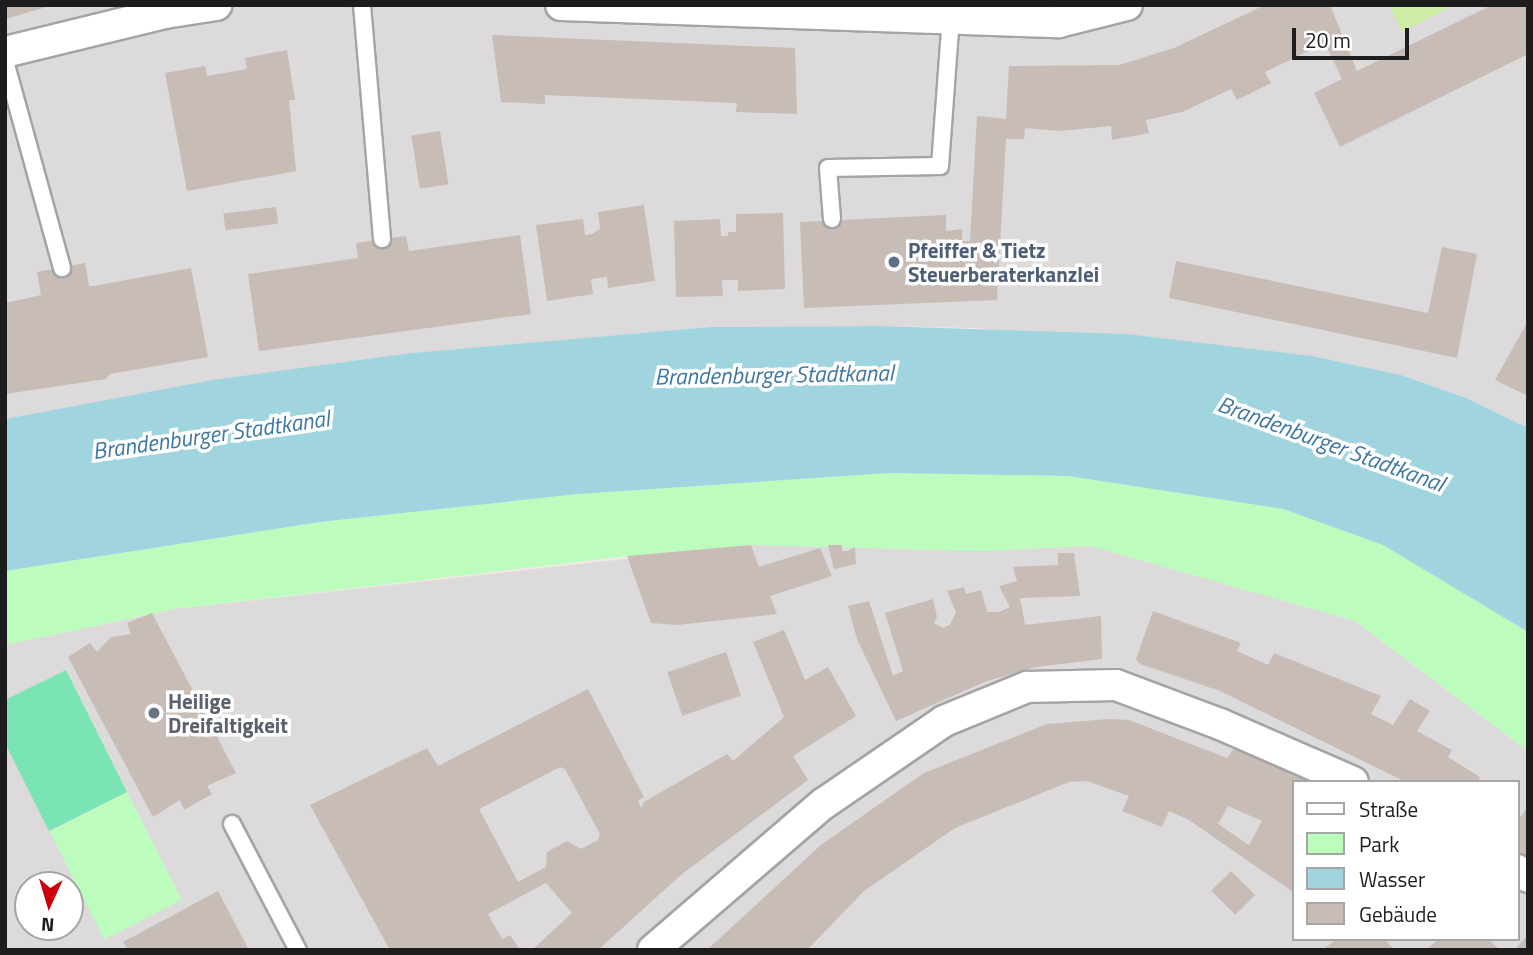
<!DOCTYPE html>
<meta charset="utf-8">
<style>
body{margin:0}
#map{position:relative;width:1533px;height:955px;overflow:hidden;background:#efeae3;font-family:"Titillium Web",sans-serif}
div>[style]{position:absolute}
.residential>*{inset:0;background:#dcdada}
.grass>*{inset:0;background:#cdeda5}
.park>*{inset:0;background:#bcfdbe;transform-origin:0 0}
.pitch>*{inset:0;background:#7be4b5}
.water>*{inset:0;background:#a0d5e0}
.building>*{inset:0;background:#c7bcb6;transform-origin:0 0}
.roads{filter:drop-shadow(2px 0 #a4a4a4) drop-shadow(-2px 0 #a4a4a4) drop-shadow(0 2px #a4a4a4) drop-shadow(0 -2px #a4a4a4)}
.service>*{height:16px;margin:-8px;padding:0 8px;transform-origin:8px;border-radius:8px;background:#fff}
.minor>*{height:30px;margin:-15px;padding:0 15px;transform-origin:15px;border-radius:15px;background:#fff}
.dots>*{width:19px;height:19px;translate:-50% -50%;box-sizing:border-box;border:4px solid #fff;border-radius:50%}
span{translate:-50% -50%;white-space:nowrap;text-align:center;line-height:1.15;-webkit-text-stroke:7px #fff;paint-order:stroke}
.service-label{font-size:21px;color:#4e5e75;font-weight:700}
.left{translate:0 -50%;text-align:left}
.worship-label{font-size:21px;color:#5b616d;font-weight:700}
.water-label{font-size:23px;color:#3f77a3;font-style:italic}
.frame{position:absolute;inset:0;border:7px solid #1d1d1d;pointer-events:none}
.legend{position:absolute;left:1292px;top:780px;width:228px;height:161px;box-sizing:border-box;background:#fff;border:2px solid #a5a5a5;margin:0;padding:9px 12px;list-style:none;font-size:21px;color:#1d1d1d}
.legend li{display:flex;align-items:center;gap:14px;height:35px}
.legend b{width:35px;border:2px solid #a5a5a5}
.north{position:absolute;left:14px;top:871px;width:70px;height:70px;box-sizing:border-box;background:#fff;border:2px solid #a5a5a5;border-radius:50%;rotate:184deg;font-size:19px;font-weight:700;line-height:28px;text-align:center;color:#1d1d1d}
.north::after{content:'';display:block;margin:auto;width:24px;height:32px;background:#cb000c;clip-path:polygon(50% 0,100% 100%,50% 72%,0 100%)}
.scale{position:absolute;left:1292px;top:28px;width:117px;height:32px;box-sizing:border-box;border:4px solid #1d1d1d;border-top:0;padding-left:9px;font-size:21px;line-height:24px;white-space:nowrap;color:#1d1d1d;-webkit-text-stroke:5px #fff;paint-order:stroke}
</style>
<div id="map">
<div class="residential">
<div style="clip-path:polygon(5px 5px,1528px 5px,1528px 428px,1466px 398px,1401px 375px,1312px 356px,973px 328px,879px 326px,711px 327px,411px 353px,212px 380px,5px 419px)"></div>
<div style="clip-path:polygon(evenodd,751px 545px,979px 551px,1091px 546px,1355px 621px,1528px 751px,1528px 950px,5px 950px,5px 645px,174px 609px,751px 545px,1293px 782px,1517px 782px,1517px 939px,1293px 939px,1293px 782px,751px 545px,28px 885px,70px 885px,70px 927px,28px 927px,28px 885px)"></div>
</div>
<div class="grass">
<div style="clip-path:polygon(1389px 5px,1454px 5px,1402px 32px)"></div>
</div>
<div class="park">
<div style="clip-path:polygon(890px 473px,1068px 476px,1283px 509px,1383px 545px,1528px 632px,1528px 751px,1355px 621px,1091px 546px,979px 551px,751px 545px,627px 556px,174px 609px,5px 645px,5px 571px,320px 522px,578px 494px)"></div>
<div style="left:127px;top:792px;width:121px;height:87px;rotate:63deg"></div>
</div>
<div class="pitch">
<div style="clip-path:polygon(66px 670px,127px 792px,49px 831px,5px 743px,5px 700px)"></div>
</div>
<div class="water">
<div style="clip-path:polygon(879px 326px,1126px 334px,1312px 356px,1401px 375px,1466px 398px,1528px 428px,1528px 632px,1383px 545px,1283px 509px,1068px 476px,890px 473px,578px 494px,320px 522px,5px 571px,5px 419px,212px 380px,411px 353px,711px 327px)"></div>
</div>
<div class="building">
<div style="clip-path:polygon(5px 5px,50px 5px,50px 6px,5px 19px)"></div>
<div style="clip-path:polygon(1265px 5px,1330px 5px,1357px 71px,1492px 5px,1528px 5px,1528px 54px,1340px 147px,1314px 93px,1342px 79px,1325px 43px,1265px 72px,1271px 83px,1237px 100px,1231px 89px,1182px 112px,1146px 120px,1149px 133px,1112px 140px,1111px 126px,1059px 131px,1025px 128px,1024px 139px,1006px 139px,997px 300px,804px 308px,800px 222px,946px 215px,946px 231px,962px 229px,962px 241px,970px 241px,977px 116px,1006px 119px,1009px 66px,1119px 65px,1174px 48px)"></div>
<div style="clip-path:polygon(492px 35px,795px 48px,797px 114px,736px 112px,737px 103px,545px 95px,545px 104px,501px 102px)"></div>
<div style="clip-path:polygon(287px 50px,295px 100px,289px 100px,296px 171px,187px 191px,165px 73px,205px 66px,207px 76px,247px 69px,245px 58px)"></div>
<div style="left:440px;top:131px;width:54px;height:29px;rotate:81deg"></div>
<div style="clip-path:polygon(644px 205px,655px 281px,608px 288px,607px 277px,591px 279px,593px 294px,547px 301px,536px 225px,583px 219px,585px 235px,592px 234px,600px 229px,598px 212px)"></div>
<div style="left:276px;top:207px;width:17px;height:53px;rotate:83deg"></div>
<div style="clip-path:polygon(783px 213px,785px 289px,738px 291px,738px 280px,722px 280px,723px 296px,676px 297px,674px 221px,720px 219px,721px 236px,728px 236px,728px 232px,736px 232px,736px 214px)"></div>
<div style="clip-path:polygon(520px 235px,531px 314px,259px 351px,248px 274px,358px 258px,356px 243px,382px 239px,406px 236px,409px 251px)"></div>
<div style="clip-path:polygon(1442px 247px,1477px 254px,1457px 358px,1169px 298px,1176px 261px,1428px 313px)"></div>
<div style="clip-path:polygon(85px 263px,89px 286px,94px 286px,191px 268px,208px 357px,110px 374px,106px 379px,5px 394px,5px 303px,41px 295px,37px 272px)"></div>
<div style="clip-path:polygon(1528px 321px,1528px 396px,1495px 380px)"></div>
<div style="clip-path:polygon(751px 545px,759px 567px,820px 548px,832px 576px,770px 596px,777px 614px,677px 625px,651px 623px,627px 556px)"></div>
<div style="clip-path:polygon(828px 545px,842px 545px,842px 551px,848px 551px,855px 547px,856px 564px,834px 569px)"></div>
<div style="clip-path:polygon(1058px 553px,1074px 553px,1080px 596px,1020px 598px,1025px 625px,1101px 616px,1102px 659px,1036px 667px,987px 681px,896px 721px,857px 639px,848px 606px,869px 601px,893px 676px,903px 671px,885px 613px,933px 599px,937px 617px,934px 623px,943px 628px,950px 625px,956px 612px,947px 591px,964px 587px,966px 594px,981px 590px,987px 612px,999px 612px,1010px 607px,999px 586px,1017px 581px,1013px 567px,1058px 565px)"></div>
<div style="clip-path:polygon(1153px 611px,1241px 643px,1237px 651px,1268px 665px,1274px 653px,1381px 696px,1371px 714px,1393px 725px,1410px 699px,1430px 711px,1417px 731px,1452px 750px,1448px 757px,1480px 777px,1477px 782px,1406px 782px,1220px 691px,1140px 664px,1136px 659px)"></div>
<div style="clip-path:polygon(152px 613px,236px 773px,207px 786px,212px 794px,184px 810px,180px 800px,153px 817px,68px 657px,90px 643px,97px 652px,111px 637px,131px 634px,127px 623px)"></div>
<div style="clip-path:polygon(evenodd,784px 630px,805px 680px,828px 667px,856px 716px,793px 756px,808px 780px,682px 874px,598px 950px,532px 950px,572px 913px,546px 883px,488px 914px,502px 939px,510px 935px,520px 950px,390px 950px,310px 805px,427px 748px,438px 766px,588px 689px,644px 797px,638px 801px,641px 808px,644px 802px,727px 754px,733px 761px,784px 717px,753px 642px,784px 630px,560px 767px,565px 769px,600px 834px,598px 840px,581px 849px,567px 841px,547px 852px,546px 867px,518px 882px,479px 809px,560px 767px)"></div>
<div style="left:726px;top:652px;width:46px;height:62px;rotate:71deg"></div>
<div style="clip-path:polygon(evenodd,1109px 719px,1129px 720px,1227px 758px,1233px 750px,1253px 752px,1317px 782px,1293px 782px,1293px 892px,1189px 820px,1169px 811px,1162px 827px,1122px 811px,1129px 796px,1087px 781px,1069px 782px,955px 828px,864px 891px,807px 950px,707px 950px,822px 844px,924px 773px,1047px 724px,1109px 719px,1228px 806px,1262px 821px,1249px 845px,1218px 824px,1228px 806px)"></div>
<div style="clip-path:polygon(1528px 806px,1528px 858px,1517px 851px,1517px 822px)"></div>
<div style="left:1231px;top:871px;width:34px;height:28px;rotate:45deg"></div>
<div style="clip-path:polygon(218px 891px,249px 950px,128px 950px,123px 942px)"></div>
<div style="clip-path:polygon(1528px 935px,1528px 950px,1521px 950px,1517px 947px)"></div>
<div style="clip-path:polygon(1337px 939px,1384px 939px,1395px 950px,1322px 950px)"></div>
<div style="clip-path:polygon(1439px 939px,1488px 939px,1500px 950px,1426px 950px)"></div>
</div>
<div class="roads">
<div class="service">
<div style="left:362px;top:5px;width:235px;rotate:85.1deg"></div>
<div style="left:5px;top:61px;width:215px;rotate:74.6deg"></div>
<div style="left:832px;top:219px;width:51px;rotate:-94.5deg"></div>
<div style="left:828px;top:168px;width:112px;rotate:-1deg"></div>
<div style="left:940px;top:166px;width:149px;rotate:-85.8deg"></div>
<div style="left:232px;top:824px;width:142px;rotate:62.4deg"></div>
</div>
<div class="minor">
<div style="left:561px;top:5px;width:498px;rotate:2deg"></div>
<div style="left:1059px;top:22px;width:70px;rotate:-14deg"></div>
<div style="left:5px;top:52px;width:165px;rotate:-13.7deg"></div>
<div style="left:165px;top:13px;width:52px;rotate:-8.9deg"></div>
<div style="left:1517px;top:870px;width:13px;rotate:32deg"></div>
<div style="left:653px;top:950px;width:224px;rotate:-40.7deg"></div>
<div style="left:823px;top:804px;width:147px;rotate:-34.4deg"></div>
<div style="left:944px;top:721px;width:90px;rotate:-22.3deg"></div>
<div style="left:1027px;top:687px;width:89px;rotate:-1.3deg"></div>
<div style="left:1116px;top:685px;width:111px;rotate:20.6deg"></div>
<div style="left:1220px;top:724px;width:145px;rotate:23.6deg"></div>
</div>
</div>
<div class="dots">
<div style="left:894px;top:262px;background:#5c6f8a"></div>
<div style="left:154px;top:713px;background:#6b7280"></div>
</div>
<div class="service-label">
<span class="left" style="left:908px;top:262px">Pfeiffer &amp; Tietz<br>Steuerberaterkanzlei</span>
</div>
<div class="worship-label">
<span class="left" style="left:168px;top:713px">Heilige<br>Dreifaltigkeit</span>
</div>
<div class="water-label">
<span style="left:774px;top:375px;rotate:-1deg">Brandenburger Stadtkanal</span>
<span style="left:211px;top:435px;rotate:-8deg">Brandenburger Stadtkanal</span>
<span style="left:1331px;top:444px;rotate:20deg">Brandenburger Stadtkanal</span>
</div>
<div class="frame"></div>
<ul class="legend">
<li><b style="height:9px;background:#fff"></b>Straße</li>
<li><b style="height:19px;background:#bcfdbe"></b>Park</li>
<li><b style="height:19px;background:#a0d5e0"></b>Wasser</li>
<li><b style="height:19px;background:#c7bcb6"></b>Gebäude</li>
</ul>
<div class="north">N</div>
<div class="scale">20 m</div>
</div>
